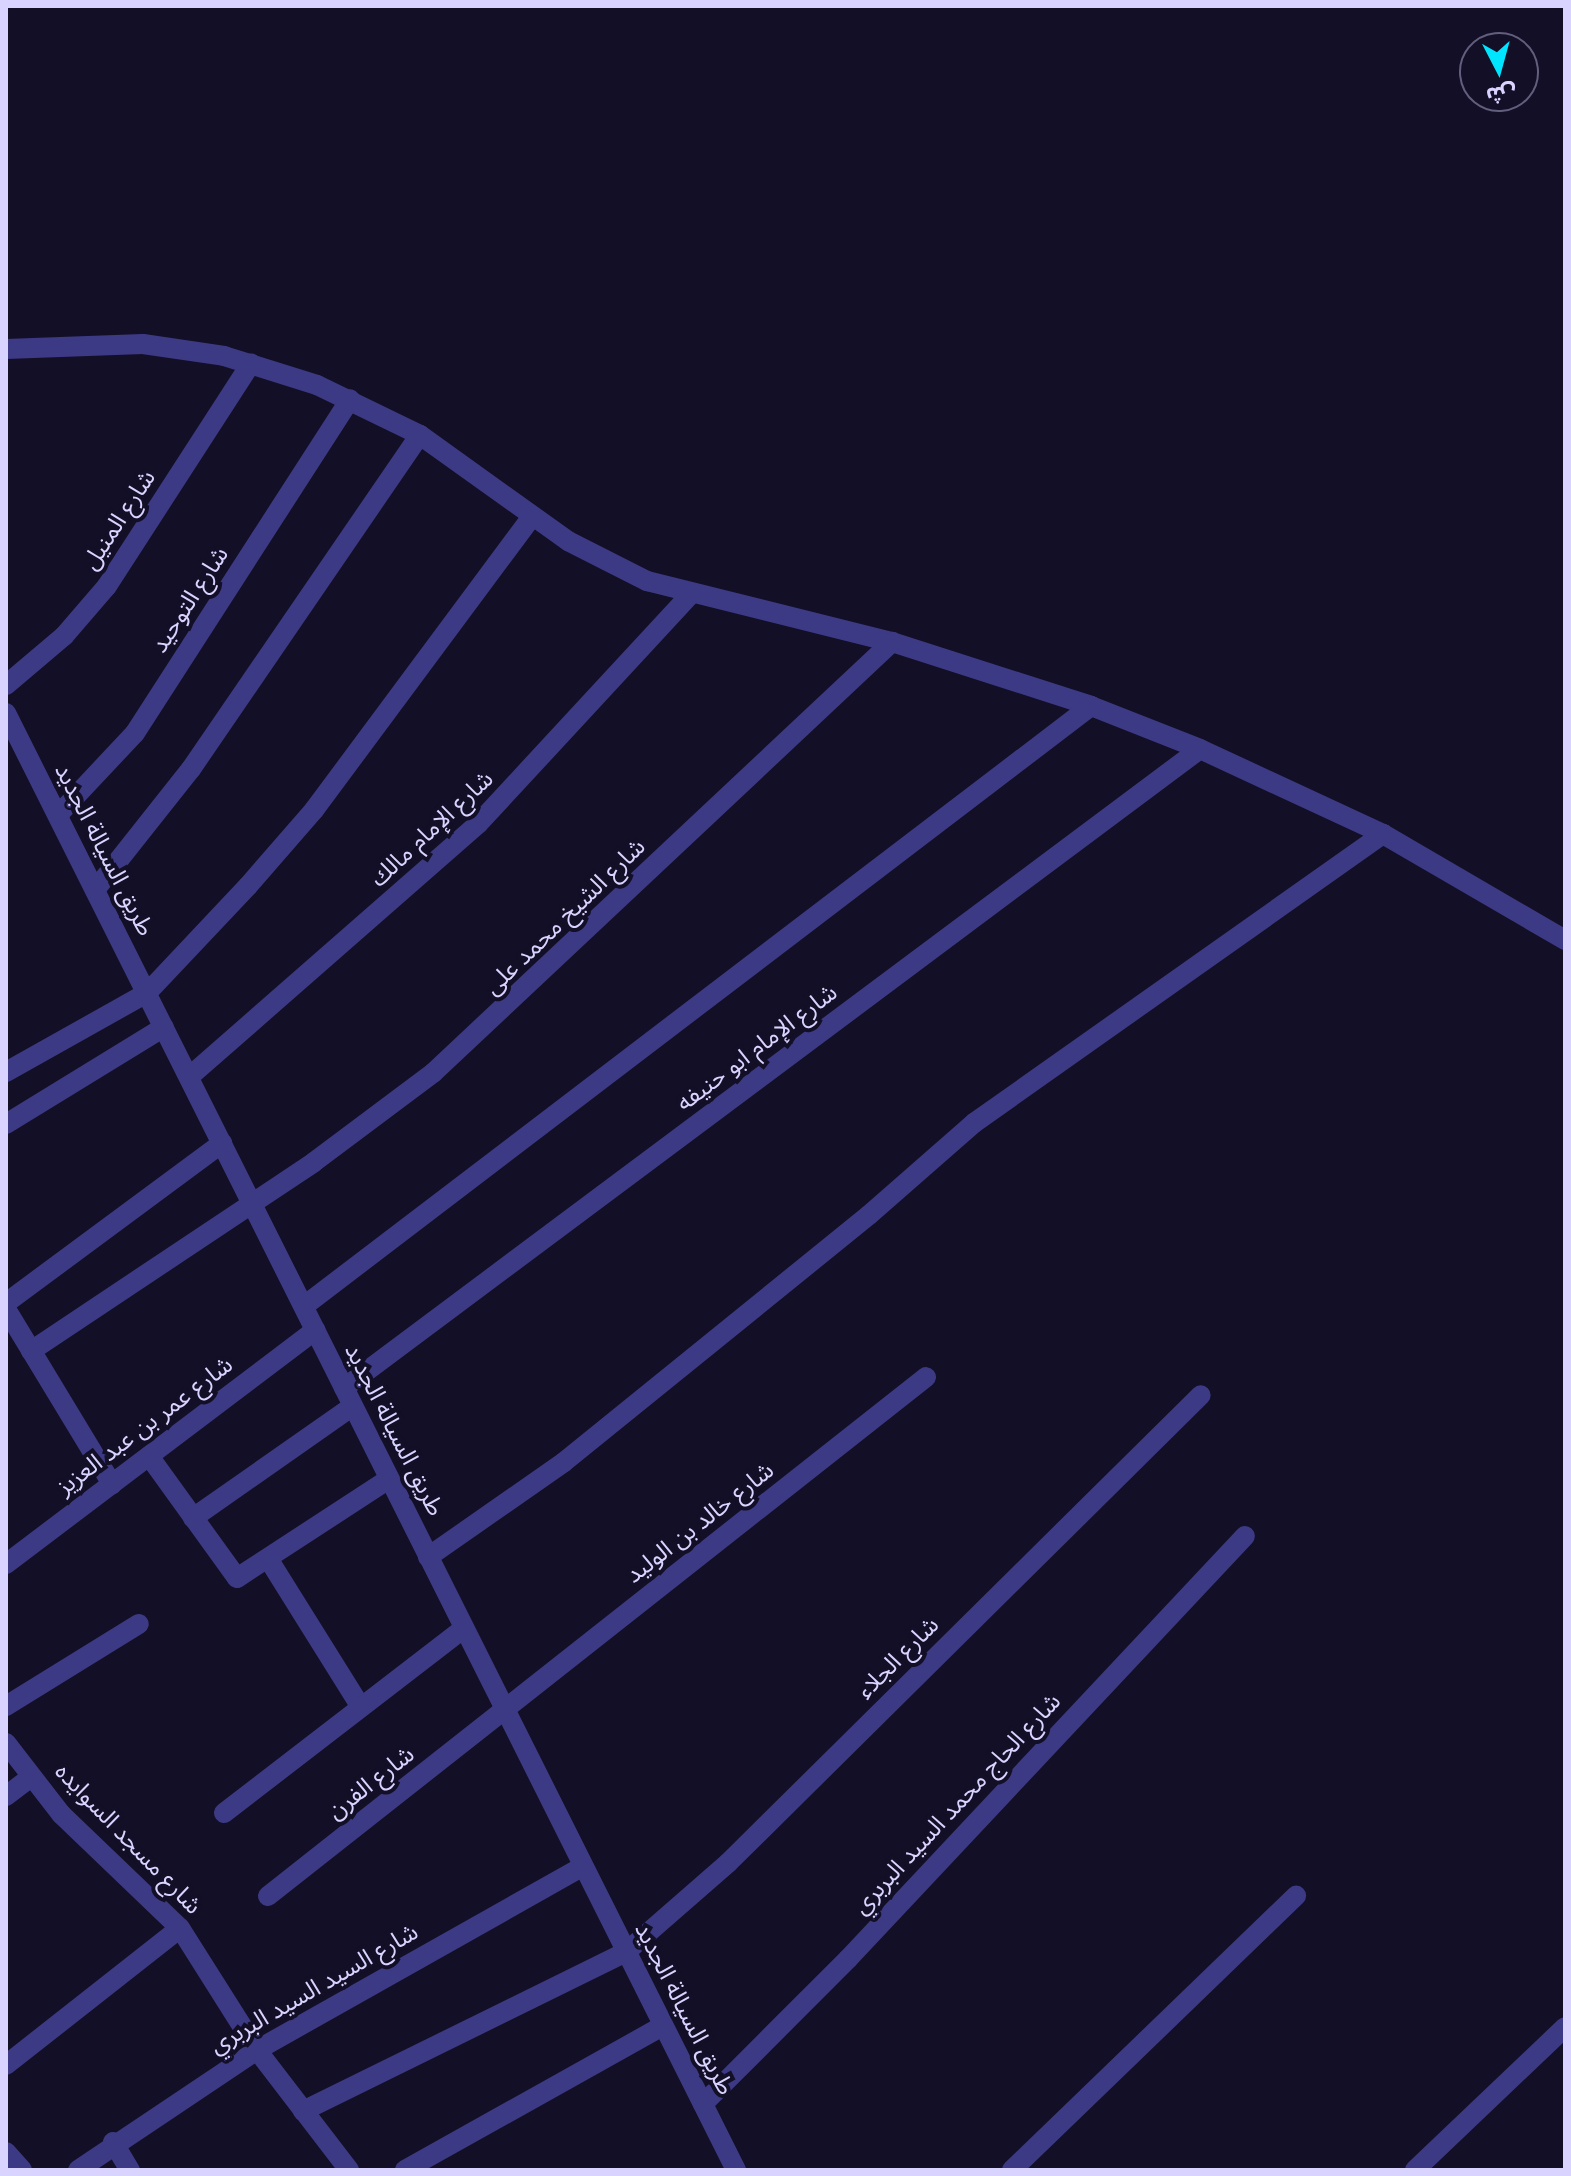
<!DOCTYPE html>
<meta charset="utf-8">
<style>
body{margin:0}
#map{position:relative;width:1571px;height:2176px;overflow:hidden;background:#130f26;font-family:Roboto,"Noto Sans Arabic",sans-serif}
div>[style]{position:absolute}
.minor>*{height:20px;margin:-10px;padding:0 10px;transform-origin:10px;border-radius:10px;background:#3d3a85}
span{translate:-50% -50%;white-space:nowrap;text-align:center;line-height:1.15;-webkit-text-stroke:8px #130f26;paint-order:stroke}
.street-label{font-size:24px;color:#d9d4ff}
.frame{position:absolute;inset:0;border:8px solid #d9d4ff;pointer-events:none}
.north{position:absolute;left:1459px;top:32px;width:80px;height:80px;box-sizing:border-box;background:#130f26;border:2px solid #625e7d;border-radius:50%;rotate:174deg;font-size:22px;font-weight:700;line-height:32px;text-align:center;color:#d9d4ff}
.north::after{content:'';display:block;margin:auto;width:28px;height:36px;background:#00e5ff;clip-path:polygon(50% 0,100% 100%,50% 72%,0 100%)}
</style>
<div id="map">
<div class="minor">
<div style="left:6px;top:349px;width:137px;rotate:-2.1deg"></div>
<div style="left:143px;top:344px;width:82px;rotate:8.4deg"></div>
<div style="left:224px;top:356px;width:97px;rotate:17.3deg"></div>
<div style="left:317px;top:385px;width:114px;rotate:25.9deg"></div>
<div style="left:420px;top:435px;width:182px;rotate:35.6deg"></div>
<div style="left:568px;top:541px;width:89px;rotate:26.9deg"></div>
<div style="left:647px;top:581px;width:252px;rotate:14deg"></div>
<div style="left:892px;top:642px;width:209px;rotate:17.8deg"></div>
<div style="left:1091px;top:706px;width:117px;rotate:21.5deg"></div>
<div style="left:1200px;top:749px;width:202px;rotate:24.9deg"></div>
<div style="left:1383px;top:834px;width:211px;rotate:30.2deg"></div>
<div style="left:6px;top:685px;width:76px;rotate:-40.2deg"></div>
<div style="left:64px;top:636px;width:66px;rotate:-49.3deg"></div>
<div style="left:107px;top:586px;width:265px;rotate:-57.1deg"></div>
<div style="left:6px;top:713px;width:1630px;rotate:63.39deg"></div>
<div style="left:58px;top:815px;width:112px;rotate:-46.8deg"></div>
<div style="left:135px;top:733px;width:397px;rotate:-57.2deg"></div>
<div style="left:95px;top:890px;width:154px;rotate:-51.6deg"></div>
<div style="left:191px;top:769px;width:405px;rotate:-55.6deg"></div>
<div style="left:6px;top:1072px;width:162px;rotate:-29.3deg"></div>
<div style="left:147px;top:993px;width:147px;rotate:-46.7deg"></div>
<div style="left:248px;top:886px;width:101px;rotate:-49deg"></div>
<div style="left:314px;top:810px;width:366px;rotate:-53.4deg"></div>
<div style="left:189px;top:1077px;width:384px;rotate:-41.2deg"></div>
<div style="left:478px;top:824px;width:311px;rotate:-47.2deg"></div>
<div style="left:6px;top:1124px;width:185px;rotate:-31.5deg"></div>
<div style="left:6px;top:1303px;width:269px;rotate:-36.5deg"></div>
<div style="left:304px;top:1306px;width:990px;rotate:-37.32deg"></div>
<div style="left:6px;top:1309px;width:205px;rotate:58.8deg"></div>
<div style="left:31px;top:1351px;width:340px;rotate:-33.7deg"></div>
<div style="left:314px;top:1162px;width:149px;rotate:-36.8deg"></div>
<div style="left:433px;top:1073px;width:630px;rotate:-43.2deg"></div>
<div style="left:344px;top:1388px;width:1068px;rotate:-36.74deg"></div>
<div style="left:149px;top:1456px;width:150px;rotate:54.2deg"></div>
<div style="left:237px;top:1578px;width:181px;rotate:-33.1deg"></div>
<div style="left:193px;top:1518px;width:195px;rotate:-35deg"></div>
<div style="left:428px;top:1557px;width:166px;rotate:-34.9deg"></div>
<div style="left:564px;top:1462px;width:392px;rotate:-39deg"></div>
<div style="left:869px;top:1215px;width:140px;rotate:-41.2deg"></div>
<div style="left:974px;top:1123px;width:501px;rotate:-35.25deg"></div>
<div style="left:269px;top:1560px;width:173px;rotate:58deg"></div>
<div style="left:6px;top:1564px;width:388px;rotate:-37.1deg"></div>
<div style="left:6px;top:1706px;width:156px;rotate:-31.7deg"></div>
<div style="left:6px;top:1743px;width:90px;rotate:52.2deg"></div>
<div style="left:61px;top:1814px;width:165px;rotate:43.8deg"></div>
<div style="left:180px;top:1928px;width:144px;rotate:57.7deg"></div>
<div style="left:257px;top:2050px;width:151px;rotate:52.5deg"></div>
<div style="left:6px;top:1796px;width:31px;rotate:-37deg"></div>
<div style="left:224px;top:1813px;width:303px;rotate:-37.6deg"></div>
<div style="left:268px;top:1896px;width:838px;rotate:-38.26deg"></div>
<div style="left:6px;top:2065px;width:221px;rotate:-38.2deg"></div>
<div style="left:703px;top:2104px;width:205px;rotate:-45deg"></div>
<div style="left:848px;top:1959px;width:580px;rotate:-46.82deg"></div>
<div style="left:303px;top:2111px;width:360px;rotate:-26.2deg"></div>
<div style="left:626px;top:1952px;width:135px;rotate:-41.1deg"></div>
<div style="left:728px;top:1863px;width:665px;rotate:-44.7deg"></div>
<div style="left:113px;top:2142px;width:33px;rotate:59deg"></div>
<div style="left:6px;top:2152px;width:24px;rotate:48deg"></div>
<div style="left:78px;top:2170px;width:216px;rotate:-33.8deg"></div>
<div style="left:257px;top:2050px;width:374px;rotate:-29.4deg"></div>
<div style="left:405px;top:2170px;width:295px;rotate:-29.2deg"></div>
<div style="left:1012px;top:2170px;width:395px;rotate:-44deg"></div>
<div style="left:1415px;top:2170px;width:207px;rotate:-43.6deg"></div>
</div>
<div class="street-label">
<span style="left:119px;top:520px;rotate:-57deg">شارع المنيل</span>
<span style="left:190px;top:600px;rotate:-57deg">شارع التوحيد</span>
<span style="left:432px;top:829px;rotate:-43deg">شارع الإمام مالك</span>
<span style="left:104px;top:850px;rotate:63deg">طريق السيالة الجديد</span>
<span style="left:565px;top:917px;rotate:-44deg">شارع الشيخ محمد على</span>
<span style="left:757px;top:1048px;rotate:-37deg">شارع الإمام ابو حنيفه</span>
<span style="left:145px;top:1426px;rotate:-37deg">شارع عمر بن عبد العزيز</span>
<span style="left:394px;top:1430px;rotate:63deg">طريق السيالة الجديد</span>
<span style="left:700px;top:1523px;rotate:-38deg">شارع خالد بن الوليد</span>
<span style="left:898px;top:1658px;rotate:-45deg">شارع الجلاء</span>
<span style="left:371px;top:1783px;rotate:-38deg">شارع الفرن</span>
<span style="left:957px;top:1804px;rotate:-47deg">شارع الحاج محمد السيد البربري</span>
<span style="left:128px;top:1839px;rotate:46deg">شارع مسجد السوايده</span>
<span style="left:314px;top:1989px;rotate:-30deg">شارع السيد السيد البربري</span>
<span style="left:684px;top:2009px;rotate:63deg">طريق السيالة الجديد</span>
</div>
<div class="frame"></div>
<div class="north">ش</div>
</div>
